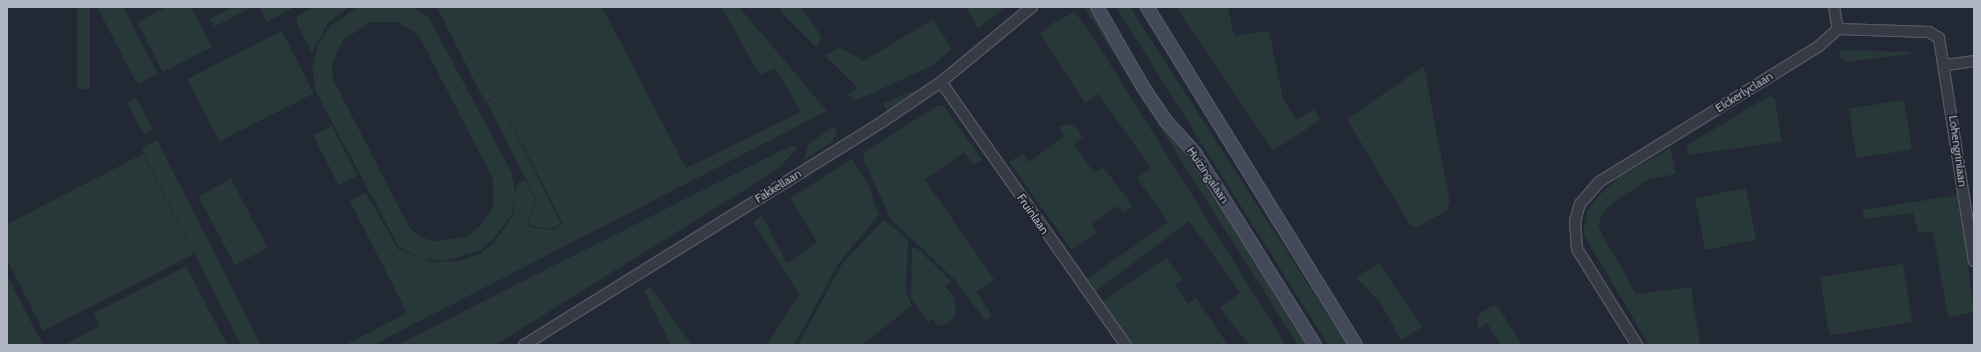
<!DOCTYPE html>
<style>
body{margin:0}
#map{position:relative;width:1981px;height:352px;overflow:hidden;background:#222834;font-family:Cabin,sans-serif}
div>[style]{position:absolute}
.green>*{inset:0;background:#283839;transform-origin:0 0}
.roads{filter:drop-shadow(1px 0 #525863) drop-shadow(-1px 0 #525863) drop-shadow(0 1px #525863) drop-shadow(0 -1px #525863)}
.tertiary>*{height:10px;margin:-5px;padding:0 5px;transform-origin:5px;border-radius:5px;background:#353a45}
.secondary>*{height:12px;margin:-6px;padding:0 6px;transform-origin:6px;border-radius:6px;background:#434958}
span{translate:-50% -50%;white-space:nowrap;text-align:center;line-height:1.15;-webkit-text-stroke:3.5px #1b202a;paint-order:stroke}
.street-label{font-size:12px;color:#afb5c2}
.frame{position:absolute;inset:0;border:8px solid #afb5c2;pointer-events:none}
</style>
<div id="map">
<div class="green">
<div style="left:77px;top:7px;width:13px;height:82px"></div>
<div style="clip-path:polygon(97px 7px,123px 7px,158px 74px,139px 83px,135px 80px)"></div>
<div style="clip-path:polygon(166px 7px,191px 7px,212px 47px,163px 72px,137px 22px)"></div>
<div style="clip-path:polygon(233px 7px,252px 7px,214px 27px,210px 19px)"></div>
<div style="clip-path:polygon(259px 7px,295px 7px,267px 22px)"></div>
<div style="clip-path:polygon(313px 7px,349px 7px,328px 23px,312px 53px,297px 24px,297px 17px)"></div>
<div style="clip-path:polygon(evenodd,358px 7px,413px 7px,429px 18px,511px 171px,516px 195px,511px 215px,493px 240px,479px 251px,443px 261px,422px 259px,399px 247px,316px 92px,312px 66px,318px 44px,331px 25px,358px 7px,371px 22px,397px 22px,418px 34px,493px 179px,493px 207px,482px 224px,466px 237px,434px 241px,420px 237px,409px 227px,333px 79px,332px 63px,343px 40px,371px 22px)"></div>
<div style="clip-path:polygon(437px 7px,472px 7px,488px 38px,473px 7px,602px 7px,686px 168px,801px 112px,775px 68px,760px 75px,721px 7px,739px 7px,827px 111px,373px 345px,345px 345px,407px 313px,350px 201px,366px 193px,398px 249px,431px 262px,461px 261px,481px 253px,494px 243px,513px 215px,517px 184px,525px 180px,536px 202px,527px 220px,530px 227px,552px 230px,563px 224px,497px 96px,485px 102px)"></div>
<div style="clip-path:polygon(784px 7px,801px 7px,822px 37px,816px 47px,779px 10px)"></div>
<div style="clip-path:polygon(966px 7px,1005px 7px,978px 29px)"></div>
<div style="clip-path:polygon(1088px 7px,1162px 123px,1192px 156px,1311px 345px,1298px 345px,1085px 9px)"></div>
<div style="clip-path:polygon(1116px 7px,1130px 7px,1347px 345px,1328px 345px)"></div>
<div style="clip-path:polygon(1176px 7px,1228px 7px,1234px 36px,1269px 31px,1283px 99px,1296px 120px,1314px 109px,1320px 120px,1273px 151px)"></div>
<div style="clip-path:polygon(1075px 12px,1091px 34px,1286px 345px,1249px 345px,1220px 308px,1240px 293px,1189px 221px,1096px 291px,1087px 279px,1168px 222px,1137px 178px,1151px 168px,1098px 94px,1085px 103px,1040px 34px,1054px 22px)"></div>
<div style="clip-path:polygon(933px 19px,952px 49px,933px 65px,855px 101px,848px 94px,858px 88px,825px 56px,839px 47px,864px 61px)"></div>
<div style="left:282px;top:31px;width:70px;height:106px;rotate:63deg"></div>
<div style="clip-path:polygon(1840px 50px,1909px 52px,1910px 54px,1848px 62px,1841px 58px)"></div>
<div style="clip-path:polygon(1424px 66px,1450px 203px,1447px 210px,1418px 227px,1411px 226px,1347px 119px)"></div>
<div style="clip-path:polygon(915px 90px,918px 90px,887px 111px,883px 103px)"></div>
<div style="clip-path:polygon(1769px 96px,1775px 99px,1782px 142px,1688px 155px,1686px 146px)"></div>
<div style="clip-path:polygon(497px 97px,561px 224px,551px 229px,531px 226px,528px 219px,537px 202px,487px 102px)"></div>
<div style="left:136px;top:98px;width:36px;height:10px;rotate:62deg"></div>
<div style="left:1904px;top:100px;width:50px;height:56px;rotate:81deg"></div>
<div style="clip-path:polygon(939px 105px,944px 106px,982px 160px,974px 165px,964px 152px,925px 180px,994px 279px,976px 292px,992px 315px,985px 320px,954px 279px,891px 219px,864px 161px,864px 152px)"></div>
<div style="clip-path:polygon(1069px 124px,1075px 126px,1083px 137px,1074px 144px,1094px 173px,1103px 167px,1133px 206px,1124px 213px,1118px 206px,1091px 224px,1097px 232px,1072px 250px,1009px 162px,1022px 154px,1029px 162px,1064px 136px,1058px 127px)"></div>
<div style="left:332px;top:126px;width:56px;height:21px;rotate:63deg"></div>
<div style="clip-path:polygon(834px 126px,837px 132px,832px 142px,804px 160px,808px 144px)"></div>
<div style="clip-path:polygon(157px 140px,235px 294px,261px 345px,241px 345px,141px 148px)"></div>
<div style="clip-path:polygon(790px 146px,798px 147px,778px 169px,495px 345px,397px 345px)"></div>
<div style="clip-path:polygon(1670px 148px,1676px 174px,1649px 179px,1611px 204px,1601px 217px,1598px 227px,1636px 294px,1691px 287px,1700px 345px,1649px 345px,1583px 234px,1588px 209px,1598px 196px,1619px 178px)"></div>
<div style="clip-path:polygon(143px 154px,194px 254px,43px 331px,7px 260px,7px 224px)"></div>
<div style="clip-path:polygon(852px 159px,867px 182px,879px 215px,840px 261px,794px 345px,767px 345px,799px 294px,753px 222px,762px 216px,787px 263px,794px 259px,823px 237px,816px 241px,790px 198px)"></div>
<div style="left:231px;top:179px;width:78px;height:37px;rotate:62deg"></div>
<div style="left:1746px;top:188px;width:53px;height:52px;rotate:79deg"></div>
<div style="clip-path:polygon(1959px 195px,1974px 312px,1948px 317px,1933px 232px,1918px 232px,1913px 213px,1863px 219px,1862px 210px)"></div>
<div style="clip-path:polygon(884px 220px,908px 240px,906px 291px,912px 306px,861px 345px,798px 345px,842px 264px)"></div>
<div style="clip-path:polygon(912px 248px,917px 248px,952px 282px,945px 287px,954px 297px,956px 313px,949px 323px,938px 326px,933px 319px,929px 322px,931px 327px,911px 298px)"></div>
<div style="clip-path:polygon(1166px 258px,1183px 280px,1175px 285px,1188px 304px,1196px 298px,1228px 345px,1134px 345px,1120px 326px,1103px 301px)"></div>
<div style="clip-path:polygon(1379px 263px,1422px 327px,1401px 340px,1379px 301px,1356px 277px)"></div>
<div style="left:1903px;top:264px;width:59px;height:84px;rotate:81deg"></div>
<div style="clip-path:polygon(186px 266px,227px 345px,64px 345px,100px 326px,94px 313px)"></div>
<div style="clip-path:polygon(7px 275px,43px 345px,7px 345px)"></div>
<div style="clip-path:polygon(650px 287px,692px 345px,671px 345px,644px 291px)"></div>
<div style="clip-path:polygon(1493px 305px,1499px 308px,1522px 345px,1501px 345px,1487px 323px,1478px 329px,1478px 315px)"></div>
</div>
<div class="roads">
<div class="tertiary">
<div style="left:1834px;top:7px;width:22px;rotate:80deg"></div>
<div style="left:1838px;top:29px;width:91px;rotate:1.9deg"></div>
<div style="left:1929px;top:32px;width:12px;rotate:31deg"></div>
<div style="left:1939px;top:38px;width:226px;rotate:81.1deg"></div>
<div style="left:1946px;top:65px;width:28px;rotate:-8deg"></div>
<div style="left:941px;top:82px;width:322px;rotate:54.9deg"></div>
<div style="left:524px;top:345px;width:422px;rotate:-31.9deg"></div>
<div style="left:882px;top:122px;width:71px;rotate:-34.1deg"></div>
<div style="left:941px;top:82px;width:118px;rotate:-39.5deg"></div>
<div style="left:1637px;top:345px;width:113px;rotate:-122deg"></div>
<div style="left:1577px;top:249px;width:28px;rotate:-94deg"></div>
<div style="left:1575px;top:221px;width:18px;rotate:-74deg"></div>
<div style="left:1580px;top:204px;width:29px;rotate:-49deg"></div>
<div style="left:1599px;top:182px;width:259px;rotate:-31.7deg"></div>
<div style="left:1819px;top:46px;width:25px;rotate:-42deg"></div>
</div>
<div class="secondary">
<div style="left:1097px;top:7px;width:92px;rotate:60.1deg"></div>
<div style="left:1143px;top:87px;width:41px;rotate:55.9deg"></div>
<div style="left:1166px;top:121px;width:43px;rotate:47.8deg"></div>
<div style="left:1195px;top:153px;width:226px;rotate:58deg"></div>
<div style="left:1147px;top:7px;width:397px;rotate:58.3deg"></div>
</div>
</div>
<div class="street-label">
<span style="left:1744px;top:92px;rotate:-32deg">Elckerlyclaan</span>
<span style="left:1958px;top:151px;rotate:82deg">Lohengrinlaan</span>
<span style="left:1208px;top:175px;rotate:56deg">Huizingalaan</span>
<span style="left:778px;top:186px;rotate:-32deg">Fakkellaan</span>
<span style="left:1033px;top:214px;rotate:55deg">Fruinlaan</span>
</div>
<div class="frame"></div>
</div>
